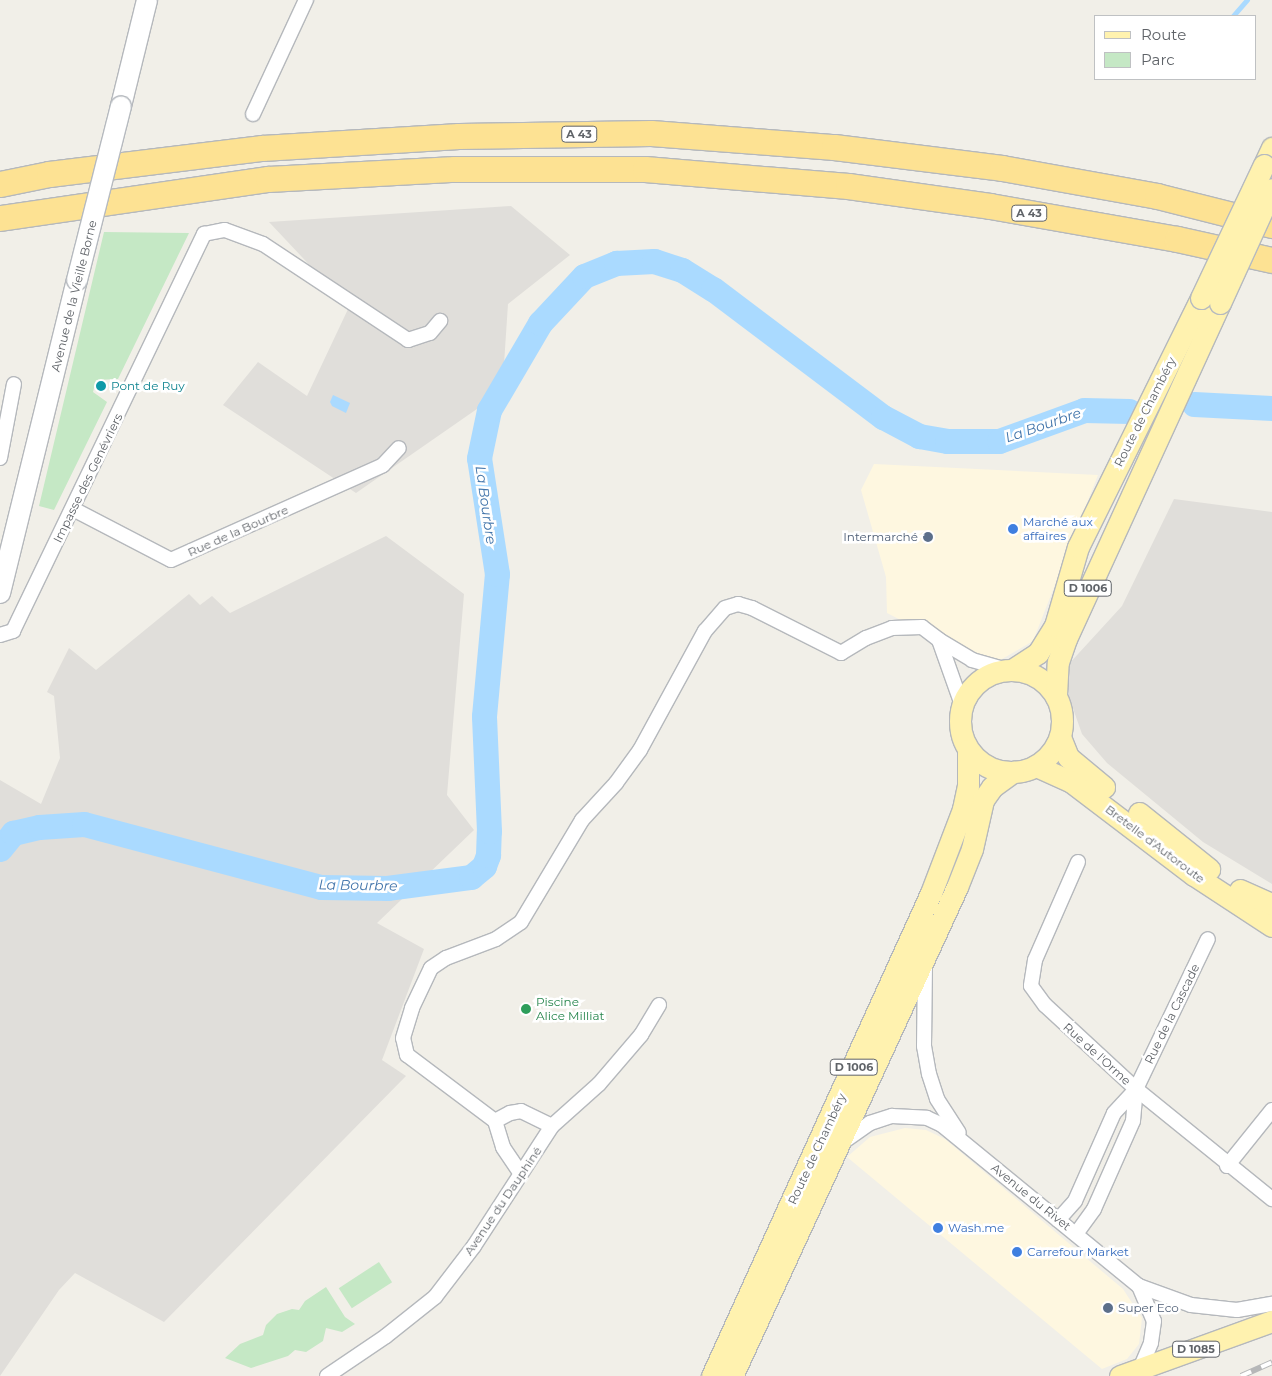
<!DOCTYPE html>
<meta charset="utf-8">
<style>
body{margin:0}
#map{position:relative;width:1272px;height:1376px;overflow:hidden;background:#f1efe8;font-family:Montserrat,sans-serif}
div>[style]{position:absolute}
.commercial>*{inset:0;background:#fef7e0}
.industrial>*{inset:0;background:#e0deda}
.green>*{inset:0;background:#c5e8c5;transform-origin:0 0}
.water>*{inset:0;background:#aadaff}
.stream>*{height:4.5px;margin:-2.25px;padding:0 2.25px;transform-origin:2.25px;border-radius:2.25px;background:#aadaff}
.river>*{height:25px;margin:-12.5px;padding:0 12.5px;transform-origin:12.5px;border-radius:12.5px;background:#aadaff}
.roads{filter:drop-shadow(1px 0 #b5b8bc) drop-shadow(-1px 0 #b5b8bc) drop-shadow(0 1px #b5b8bc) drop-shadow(0 -1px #b5b8bc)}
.minor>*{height:14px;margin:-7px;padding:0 7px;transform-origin:7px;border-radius:7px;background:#fff}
.secondary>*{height:20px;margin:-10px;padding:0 10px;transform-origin:10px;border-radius:10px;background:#fff}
.primary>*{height:21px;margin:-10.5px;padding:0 10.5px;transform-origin:10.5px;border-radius:10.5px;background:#fff2af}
.primary>.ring{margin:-10.5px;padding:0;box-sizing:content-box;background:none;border:21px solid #fff2af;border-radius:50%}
.motorway>*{height:25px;margin:-12.5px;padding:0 12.5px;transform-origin:12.5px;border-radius:12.5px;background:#fde293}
.rail>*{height:5.5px;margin-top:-2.75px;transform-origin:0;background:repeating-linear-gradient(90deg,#fff 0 11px,#b6b7b8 0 22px);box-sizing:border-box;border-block:1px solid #b6b7b8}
.bridges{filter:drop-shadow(1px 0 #b6babf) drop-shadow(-1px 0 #b6babf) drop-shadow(0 1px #b6babf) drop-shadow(0 -1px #b6babf)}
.secondary-bridge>*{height:20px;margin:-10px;padding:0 10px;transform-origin:10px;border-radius:10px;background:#fff}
.primary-bridge>*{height:21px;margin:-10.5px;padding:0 10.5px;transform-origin:10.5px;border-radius:10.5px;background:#fff2af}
.dots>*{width:14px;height:14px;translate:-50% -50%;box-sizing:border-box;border:2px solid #fff;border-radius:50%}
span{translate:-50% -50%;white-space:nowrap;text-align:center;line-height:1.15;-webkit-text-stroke:5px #fff;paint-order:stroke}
.shield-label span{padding:1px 4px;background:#fff;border:1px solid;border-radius:4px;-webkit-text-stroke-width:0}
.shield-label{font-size:11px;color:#5f6368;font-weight:700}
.street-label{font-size:12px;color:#5f6368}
.culture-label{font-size:12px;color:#0d838f}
.left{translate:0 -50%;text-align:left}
.shop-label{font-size:12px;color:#366cbe}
.service-label{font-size:12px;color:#4e5e75}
.right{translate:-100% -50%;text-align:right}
.leisure-label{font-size:12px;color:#27864d}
.water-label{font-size:14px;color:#4174aa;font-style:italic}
.legend{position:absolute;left:1094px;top:15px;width:162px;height:65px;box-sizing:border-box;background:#fff;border:1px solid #bfc1c3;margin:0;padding:6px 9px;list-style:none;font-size:15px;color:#5f6368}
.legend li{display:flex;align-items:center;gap:10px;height:25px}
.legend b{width:25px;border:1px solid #bfc1c3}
</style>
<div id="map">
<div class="commercial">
<div style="clip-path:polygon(874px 464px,1098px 475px,1033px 641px,990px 666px,887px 613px,886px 577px,861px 490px)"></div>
<div style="clip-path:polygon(905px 1128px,926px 1130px,945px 1139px,1123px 1289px,1142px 1318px,1139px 1344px,1127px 1359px,1102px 1369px,847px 1157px,870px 1137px)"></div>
</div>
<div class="industrial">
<div style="clip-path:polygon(511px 206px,570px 255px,508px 304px,503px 379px,487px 402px,356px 493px,223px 405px,258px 362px,307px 396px,349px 307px,269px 222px)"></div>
<div style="clip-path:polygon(1174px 499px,1272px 512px,1272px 884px,1203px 842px,1107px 763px,1082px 734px,1069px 697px,1067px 666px,1122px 606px)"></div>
<div style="clip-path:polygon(386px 536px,464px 594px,447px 795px,474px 830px,377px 923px,424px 949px,382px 1060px,406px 1076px,164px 1322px,75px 1273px,59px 1290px,0 1376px,0 780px,41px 804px,60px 758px,54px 696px,47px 692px,69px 648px,96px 670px,189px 594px,200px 605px,212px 596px,230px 613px)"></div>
</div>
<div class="green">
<div style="clip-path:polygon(104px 232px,189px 233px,118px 379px,96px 380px,93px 392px,107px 402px,54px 510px,39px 506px)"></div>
<div style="left:379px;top:1262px;width:24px;height:48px;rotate:57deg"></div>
<div style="clip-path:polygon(326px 1287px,345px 1317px,355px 1324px,342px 1332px,326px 1328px,323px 1341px,306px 1352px,295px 1350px,288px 1356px,251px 1368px,225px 1358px,240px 1344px,263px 1335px,266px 1325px,277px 1314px,292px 1309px,299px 1310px,305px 1301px)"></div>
</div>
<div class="water">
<div style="clip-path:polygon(333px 395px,350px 403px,346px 413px,332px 406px,330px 402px)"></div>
</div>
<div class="stream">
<div style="left:1233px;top:16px;width:21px;rotate:-49deg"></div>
</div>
<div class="river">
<div style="left:1194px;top:404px;width:78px;rotate:2.9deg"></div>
<div style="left:0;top:849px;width:21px;rotate:-51deg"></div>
<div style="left:13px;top:833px;width:27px;rotate:-13deg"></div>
<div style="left:39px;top:827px;width:45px;rotate:-3.8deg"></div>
<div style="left:84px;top:824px;width:245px;rotate:14.9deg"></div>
<div style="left:321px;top:887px;width:66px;rotate:0.9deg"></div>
<div style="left:387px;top:888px;width:85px;rotate:-7.5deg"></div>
<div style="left:471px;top:877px;width:17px;rotate:-40deg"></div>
<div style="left:484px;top:866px;width:12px;rotate:-70deg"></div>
<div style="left:488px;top:855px;width:24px;rotate:-88deg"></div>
<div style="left:489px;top:831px;width:115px;rotate:-92.5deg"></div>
<div style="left:484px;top:716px;width:143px;rotate:-84.8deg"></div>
<div style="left:497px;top:574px;width:117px;rotate:-98.8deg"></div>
<div style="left:479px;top:458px;width:49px;rotate:-78.2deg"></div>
<div style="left:489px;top:410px;width:101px;rotate:-59.6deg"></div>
<div style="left:540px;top:323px;width:64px;rotate:-46.9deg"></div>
<div style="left:584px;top:276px;width:35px;rotate:-22deg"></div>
<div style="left:616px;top:263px;width:38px;rotate:-3deg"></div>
<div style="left:654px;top:261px;width:29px;rotate:18deg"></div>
<div style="left:682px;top:270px;width:36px;rotate:32deg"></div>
<div style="left:713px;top:289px;width:213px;rotate:37deg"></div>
<div style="left:883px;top:417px;width:41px;rotate:27.8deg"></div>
<div style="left:919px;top:436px;width:28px;rotate:10deg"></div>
<div style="left:947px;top:441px;width:52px"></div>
<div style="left:999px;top:441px;width:90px;rotate:-20deg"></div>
<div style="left:1084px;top:410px;width:45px;rotate:1.3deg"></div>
</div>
<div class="roads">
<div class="minor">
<div style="left:253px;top:114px;width:126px;rotate:-65.1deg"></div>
<div style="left:0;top:458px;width:75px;rotate:-79.3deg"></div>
<div style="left:73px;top:509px;width:110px;rotate:27.5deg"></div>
<div style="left:171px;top:560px;width:232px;rotate:-24.1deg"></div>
<div style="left:383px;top:465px;width:23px;rotate:-47deg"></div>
<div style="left:0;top:635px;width:14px;rotate:-17deg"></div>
<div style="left:13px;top:631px;width:441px;rotate:-64.3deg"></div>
<div style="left:204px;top:234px;width:21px;rotate:-11deg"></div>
<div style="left:225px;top:230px;width:40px;rotate:20.2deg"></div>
<div style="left:263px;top:244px;width:174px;rotate:33.5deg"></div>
<div style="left:408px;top:340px;width:23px;rotate:-18deg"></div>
<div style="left:430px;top:333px;width:16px;rotate:-50deg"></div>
<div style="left:962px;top:705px;width:69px;rotate:-109.5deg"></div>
<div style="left:939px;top:640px;width:39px;rotate:31deg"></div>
<div style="left:972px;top:660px;width:33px;rotate:16deg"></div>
<div style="left:1078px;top:862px;width:107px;rotate:113.7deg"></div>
<div style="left:1035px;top:960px;width:26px;rotate:99deg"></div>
<div style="left:1031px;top:986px;width:24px;rotate:54deg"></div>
<div style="left:1045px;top:1005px;width:124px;rotate:42.7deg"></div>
<div style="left:1136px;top:1089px;width:175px;rotate:39deg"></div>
<div style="left:925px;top:965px;width:81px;rotate:90.7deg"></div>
<div style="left:924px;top:1046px;width:28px;rotate:80deg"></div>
<div style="left:929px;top:1074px;width:26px;rotate:72deg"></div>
<div style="left:937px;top:1099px;width:40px;rotate:57.1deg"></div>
<div style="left:495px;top:1121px;width:17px;rotate:-28deg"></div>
<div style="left:510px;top:1113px;width:11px;rotate:-10deg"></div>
<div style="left:521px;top:1111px;width:34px;rotate:26deg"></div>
<div style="left:843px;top:1142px;width:33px;rotate:-35deg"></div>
<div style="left:870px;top:1123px;width:23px;rotate:-18deg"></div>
<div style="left:892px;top:1116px;width:35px;rotate:3deg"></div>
<div style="left:927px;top:1118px;width:17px;rotate:25deg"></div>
<div style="left:942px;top:1125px;width:254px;rotate:39.3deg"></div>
<div style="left:1139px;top:1286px;width:55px;rotate:20.1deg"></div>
<div style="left:1191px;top:1305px;width:46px;rotate:6.2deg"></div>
<div style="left:1237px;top:1310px;width:36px;rotate:-10deg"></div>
<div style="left:1227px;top:1166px;width:72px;rotate:-51.2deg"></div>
<div style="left:521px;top:1174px;width:32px;rotate:-124deg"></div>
<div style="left:503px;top:1147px;width:27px;rotate:-107deg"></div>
<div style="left:495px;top:1121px;width:110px;rotate:-143.1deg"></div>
<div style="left:407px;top:1055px;width:17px;rotate:-103deg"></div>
<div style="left:403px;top:1038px;width:31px;rotate:-73deg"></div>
<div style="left:412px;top:1008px;width:44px;rotate:-64.6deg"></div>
<div style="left:431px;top:968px;width:18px;rotate:-34deg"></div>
<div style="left:446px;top:958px;width:53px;rotate:-20.8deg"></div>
<div style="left:496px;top:939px;width:30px;rotate:-34deg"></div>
<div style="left:521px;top:922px;width:119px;rotate:-59.1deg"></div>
<div style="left:582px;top:820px;width:50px;rotate:-47.4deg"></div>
<div style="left:616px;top:783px;width:41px;rotate:-54deg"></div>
<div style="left:640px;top:750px;width:136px;rotate:-61.4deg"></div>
<div style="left:705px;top:631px;width:30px;rotate:-49deg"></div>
<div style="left:725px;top:608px;width:14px;rotate:-17deg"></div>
<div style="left:738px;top:604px;width:15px;rotate:16deg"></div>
<div style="left:752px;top:608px;width:100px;rotate:26.8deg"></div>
<div style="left:841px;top:653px;width:29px;rotate:-31deg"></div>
<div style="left:866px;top:638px;width:28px;rotate:-21deg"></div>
<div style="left:892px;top:628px;width:30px;rotate:-2deg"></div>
<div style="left:922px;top:627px;width:21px;rotate:37deg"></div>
<div style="left:1058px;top:1220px;width:25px;rotate:-48deg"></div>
<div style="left:1075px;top:1201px;width:96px;rotate:-66.1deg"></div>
<div style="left:1114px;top:1113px;width:33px;rotate:-47deg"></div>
<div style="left:1136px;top:1089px;width:166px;rotate:-64.4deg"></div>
<div style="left:1076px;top:1234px;width:31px;rotate:-54deg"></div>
<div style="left:1094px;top:1209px;width:96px;rotate:-66.1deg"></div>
<div style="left:1133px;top:1121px;width:32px;rotate:-85deg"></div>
<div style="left:1139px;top:1286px;width:38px;rotate:67deg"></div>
<div style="left:1154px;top:1321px;width:22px;rotate:98deg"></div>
<div style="left:1151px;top:1343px;width:28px;rotate:113deg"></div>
<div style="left:327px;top:1376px;width:71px;rotate:-34.1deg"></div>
<div style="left:386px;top:1336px;width:63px;rotate:-38.5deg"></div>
<div style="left:435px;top:1297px;width:64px;rotate:-52.6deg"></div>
<div style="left:474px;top:1246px;width:143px;rotate:-57deg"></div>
<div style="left:552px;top:1126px;width:63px;rotate:-41.8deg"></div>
<div style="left:599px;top:1084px;width:65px;rotate:-49.4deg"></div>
<div style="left:641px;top:1035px;width:35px;rotate:-59deg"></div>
</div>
<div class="secondary">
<div style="left:121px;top:106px;width:109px;rotate:-76.2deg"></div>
<div style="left:0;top:593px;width:322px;rotate:-76.2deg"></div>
</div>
<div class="primary">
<div style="left:1264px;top:165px;width:19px;rotate:-65deg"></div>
<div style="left:1015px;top:668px;width:27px;rotate:-33deg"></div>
<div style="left:1038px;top:653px;width:32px;rotate:-58deg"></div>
<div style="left:1055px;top:626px;width:82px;rotate:-73.8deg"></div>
<div style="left:1078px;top:547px;width:278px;rotate:-63.7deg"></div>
<div class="ring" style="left:960px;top:670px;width:81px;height:81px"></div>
<div style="left:1056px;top:695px;width:33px;rotate:-87deg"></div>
<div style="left:1058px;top:662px;width:24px;rotate:-71deg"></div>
<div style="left:1066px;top:639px;width:370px;rotate:-65.4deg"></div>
<div style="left:1060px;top:737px;width:22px;rotate:68deg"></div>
<div style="left:1068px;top:757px;width:47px;rotate:39.8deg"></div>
<div style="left:1036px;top:766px;width:37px;rotate:24deg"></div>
<div style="left:1070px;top:781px;width:156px;rotate:37.2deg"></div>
<div style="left:1194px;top:875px;width:93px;rotate:33.2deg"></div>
<div style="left:1139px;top:813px;width:90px;rotate:38.7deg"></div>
<div style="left:1240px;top:890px;width:35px;rotate:24deg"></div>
<div style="left:712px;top:1376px;width:530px;rotate:-65.61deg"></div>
<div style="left:931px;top:893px;width:90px;rotate:-69.1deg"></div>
<div style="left:963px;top:809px;width:24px;rotate:-78deg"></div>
<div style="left:968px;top:786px;width:36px;rotate:-90deg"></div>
<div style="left:732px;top:1376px;width:538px;rotate:-65.29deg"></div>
<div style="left:957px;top:887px;width:41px;rotate:-68.5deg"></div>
<div style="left:972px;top:849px;width:50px;rotate:-77.3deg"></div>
<div style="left:983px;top:800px;width:16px;rotate:-55deg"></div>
<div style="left:992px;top:787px;width:26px;rotate:-36deg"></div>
<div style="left:1120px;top:1376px;width:162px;rotate:-19.9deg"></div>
</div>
<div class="motorway">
<div style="left:0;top:184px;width:50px;rotate:-11.5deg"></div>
<div style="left:49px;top:174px;width:215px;rotate:-7deg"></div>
<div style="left:262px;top:148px;width:197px;rotate:-3.5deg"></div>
<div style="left:459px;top:136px;width:192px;rotate:-0.9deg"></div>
<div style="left:651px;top:133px;width:184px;rotate:4.4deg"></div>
<div style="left:834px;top:147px;width:169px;rotate:7.1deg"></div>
<div style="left:1002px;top:168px;width:158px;rotate:10.2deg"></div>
<div style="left:1157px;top:196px;width:119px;rotate:14.2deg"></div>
<div style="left:0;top:218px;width:271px;rotate:-8.3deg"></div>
<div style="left:268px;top:179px;width:187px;rotate:-3.1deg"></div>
<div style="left:455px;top:169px;width:190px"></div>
<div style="left:645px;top:169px;width:204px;rotate:4.8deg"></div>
<div style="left:848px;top:186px;width:143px;rotate:8deg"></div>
<div style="left:990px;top:206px;width:190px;rotate:10deg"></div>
<div style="left:1177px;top:239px;width:97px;rotate:12.5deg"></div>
</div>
</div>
<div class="rail">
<div style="left:1241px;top:1376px;width:34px;rotate:-24deg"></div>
</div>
<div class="bridges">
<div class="secondary-bridge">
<div style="left:77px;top:280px;width:179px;rotate:-75.8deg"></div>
</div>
<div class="primary-bridge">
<div style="left:1201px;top:298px;width:147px;rotate:-64.7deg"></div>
<div style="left:1220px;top:303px;width:125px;rotate:-65.5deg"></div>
</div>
</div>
<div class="dots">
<div style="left:101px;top:386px;background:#0f9aa8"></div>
<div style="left:1013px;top:529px;background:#3f7fe0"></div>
<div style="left:928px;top:537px;background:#5c6f8a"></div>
<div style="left:526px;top:1009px;background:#2e9e5b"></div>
<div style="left:938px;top:1228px;background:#3f7fe0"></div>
<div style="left:1017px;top:1252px;background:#3f7fe0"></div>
<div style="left:1108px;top:1308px;background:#5c6f8a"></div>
</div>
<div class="shield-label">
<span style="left:579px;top:134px">A 43</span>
<span style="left:1029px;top:213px">A 43</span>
<span style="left:1088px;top:588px">D 1006</span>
<span style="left:854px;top:1067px">D 1006</span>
<span style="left:1196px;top:1349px">D 1085</span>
</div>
<div class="street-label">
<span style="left:74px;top:296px;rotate:-76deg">Avenue de la Vieille Borne</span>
<span style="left:1145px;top:412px;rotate:-63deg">Route de Chambéry</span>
<span style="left:88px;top:478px;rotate:-64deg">Impasse des Genévriers</span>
<span style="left:238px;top:531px;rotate:-24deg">Rue de la Bourbre</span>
<span style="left:1155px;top:844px;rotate:37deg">Bretelle d'Autoroute</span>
<span style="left:1172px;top:1014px;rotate:-64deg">Rue de la Cascade</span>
<span style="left:1097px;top:1054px;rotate:42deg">Rue de l'Orme</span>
<span style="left:817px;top:1149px;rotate:-65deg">Route de Chambéry</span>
<span style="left:1031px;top:1197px;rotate:39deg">Avenue du Rivet</span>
<span style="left:503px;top:1201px;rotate:-56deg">Avenue du Dauphiné</span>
</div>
<div class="culture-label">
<span class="left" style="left:111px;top:386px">Pont de Ruy</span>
</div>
<div class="shop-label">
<span class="left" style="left:1023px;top:529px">Marché aux<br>affaires</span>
<span class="left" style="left:948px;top:1228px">Wash.me</span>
<span class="left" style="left:1027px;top:1252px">Carrefour Market</span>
</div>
<div class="service-label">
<span class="right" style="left:918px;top:537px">Intermarché</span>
<span class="left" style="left:1118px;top:1308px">Super Eco</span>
</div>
<div class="leisure-label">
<span class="left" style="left:536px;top:1009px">Piscine<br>Alice Milliat</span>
</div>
<div class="water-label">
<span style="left:1043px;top:425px;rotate:-19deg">La Bourbre</span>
<span style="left:486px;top:505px;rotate:82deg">La Bourbre</span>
<span style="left:358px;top:885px;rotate:1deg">La Bourbre</span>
</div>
<ul class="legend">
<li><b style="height:6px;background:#fff2af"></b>Route</li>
<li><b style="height:14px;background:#c5e8c5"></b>Parc</li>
</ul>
</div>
